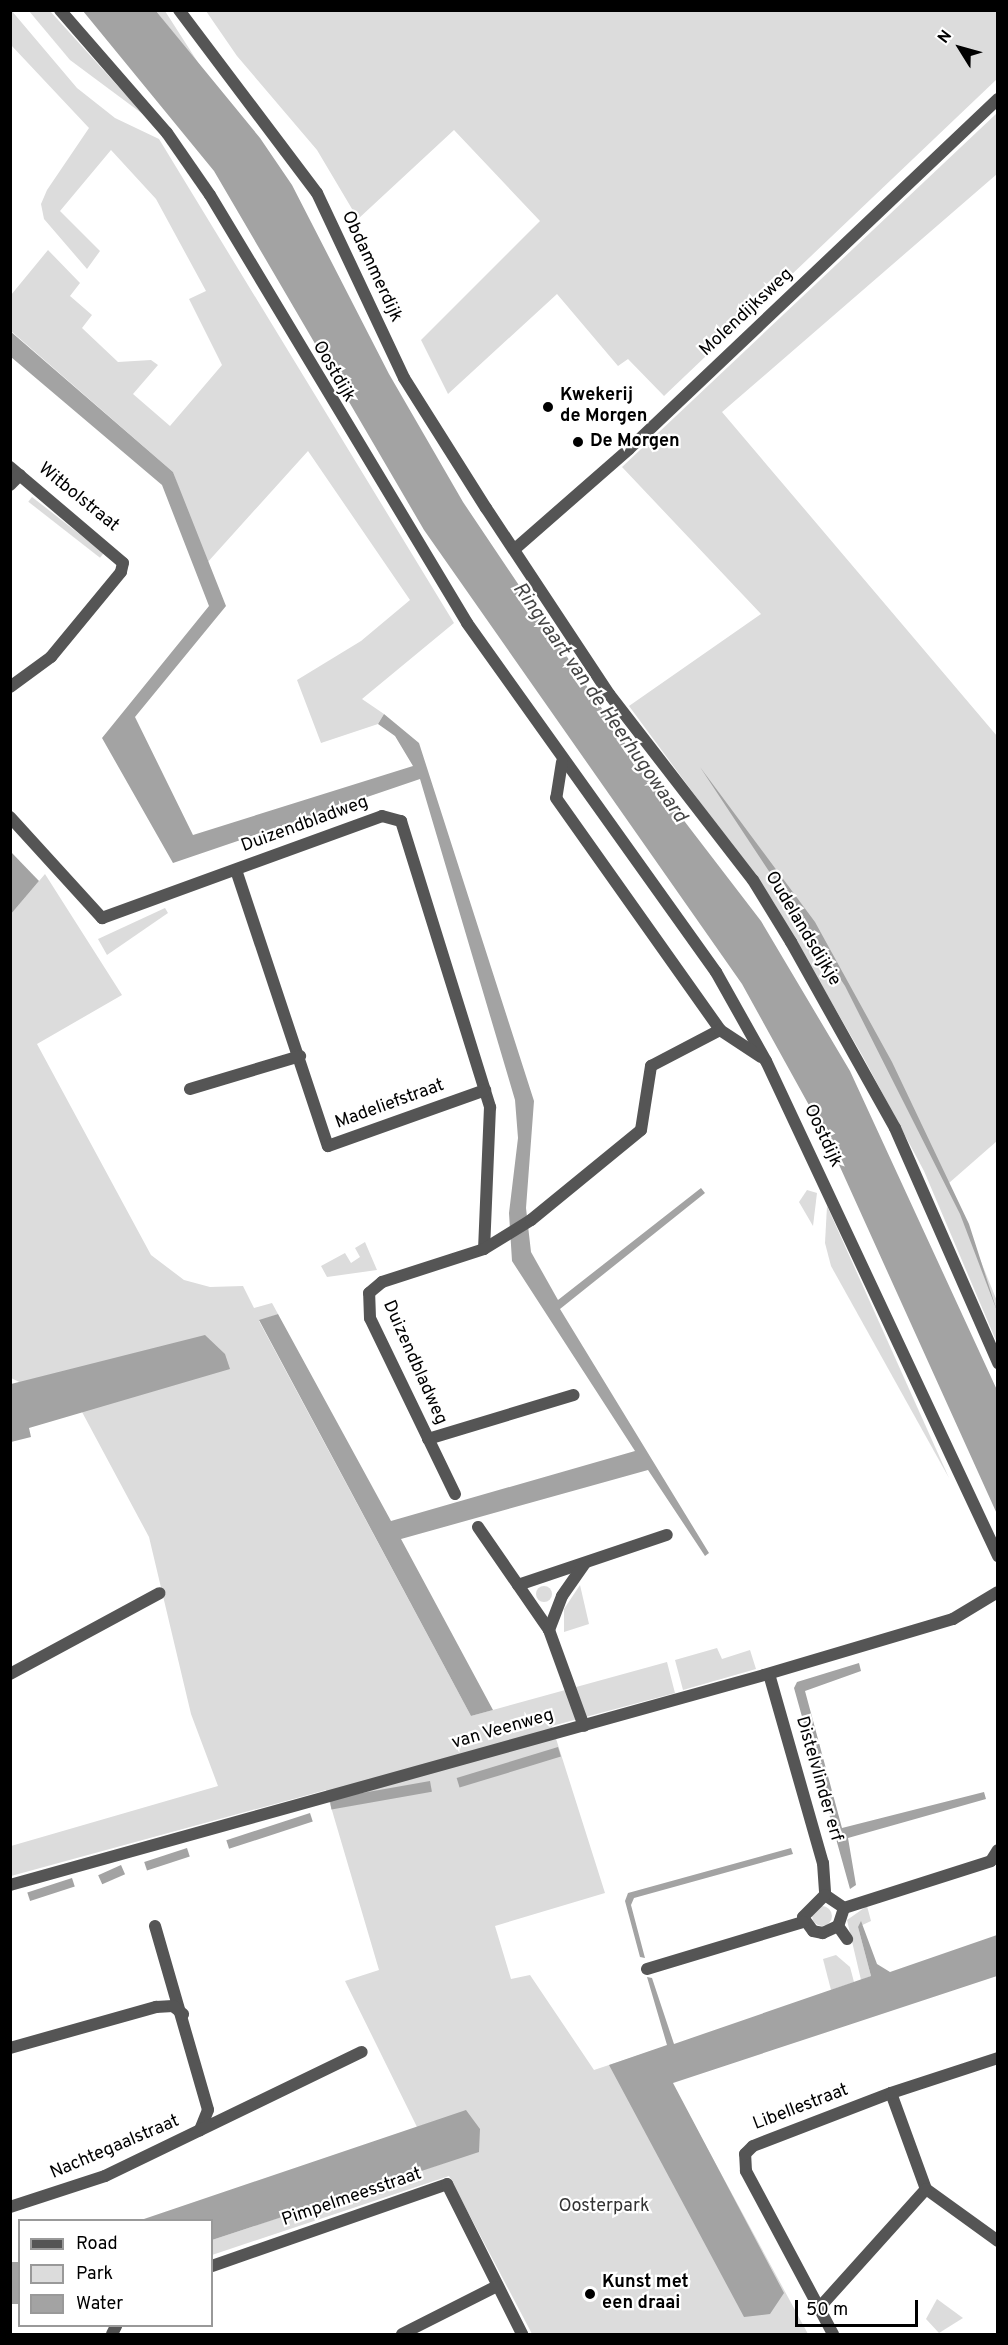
<!DOCTYPE html>
<style>
body{margin:0}
#map{position:relative;width:1008px;height:2345px;overflow:hidden;background:#fff;font-family:Overpass,sans-serif}
div>[style]{position:absolute}
.green>*{inset:0;background:#dcdcdc;transform-origin:0 0}
.round{border-radius:50%}
.water>*{inset:0;background:#a3a3a3;transform-origin:0 0}
.street>*{height:12px;margin:-6px;padding:0 6px;transform-origin:6px;border-radius:6px;background:#555}
.dots>*{width:16px;height:16px;translate:-50% -50%;box-sizing:border-box;border:3px solid #fff;border-radius:50%}
span{translate:-50% -50%;white-space:nowrap;text-align:center;line-height:1.15;-webkit-text-stroke:4.5px #fff;paint-order:stroke}
.street-label{font-size:18px;color:#000}
.poi-label{font-size:18px;color:#000;font-weight:700}
.left{translate:0 -50%;text-align:left}
.park-label{font-size:18px;color:#333}
.water-label{font-size:20px;color:#444;font-style:italic}
.frame{position:absolute;inset:0;border:12px solid #000;pointer-events:none}
.legend{position:absolute;left:18px;top:2219px;width:195px;height:108px;box-sizing:border-box;background:#fff;border:2px solid #999;margin:0;padding:8px 10px;list-style:none;font-size:18px;color:#000}
.legend li{display:flex;align-items:center;gap:12px;height:30px}
.legend b{width:30px;border:2px solid #999}
.north{position:absolute;left:930px;top:18px;width:60px;height:60px;-webkit-text-stroke:4px #fff;paint-order:stroke;rotate:307deg;font-size:16px;font-weight:700;line-height:24px;text-align:center;color:#000}
.north::after{content:'';display:block;margin:auto;width:21px;height:27px;background:#000;clip-path:polygon(50% 0,100% 100%,50% 72%,0 100%)}
.scale{position:absolute;left:795px;top:2300px;width:123px;height:27px;box-sizing:border-box;border:3px solid #000;border-top:0;padding-left:8px;font-size:18px;line-height:21px;white-space:nowrap;color:#000;-webkit-text-stroke:4px #fff;paint-order:stroke}
</style>
<div id="map">
<div class="green">
<div style="clip-path:polygon(11px 10px,77px 88px,115px 118px,159px 139px,454px 623px,362px 699px,384px 714px,378px 724px,321px 743px,297px 680px,361px 641px,410px 600px,308px 451px,206px 564px,173px 472px,11px 331px,11px 295px,48px 250px,80px 283px,70px 296px,92px 315px,82px 328px,118px 362px,151px 360px,158px 365px,133px 394px,170px 426px,222px 365px,189px 299px,206px 291px,156px 199px,111px 150px,60px 211px,100px 251px,87px 269px,44px 219px,41px 204px,47px 190px,89px 128px,11px 45px)"></div>
<div style="clip-path:polygon(29px 11px,50px 11px,144px 115px,70px 60px)"></div>
<div style="clip-path:polygon(156px 11px,165px 11px,208px 78px,184px 46px)"></div>
<div style="clip-path:polygon(206px 11px,997px 11px,997px 79px,664px 396px,628px 359px,618px 366px,557px 294px,448px 394px,421px 340px,540px 221px,454px 130px,358px 219px,317px 150px,237px 56px)"></div>
<div style="clip-path:polygon(997px 113px,997px 174px,722px 412px,997px 736px,997px 1141px,949px 1183px,997px 1301px,997px 1343px,924px 1171px,862px 1055px,773px 901px,629px 706px,761px 614px,622px 467px)"></div>
<div style="left:32px;top:497px;width:91px;height:6px;rotate:38deg"></div>
<div style="clip-path:polygon(45px 874px,122px 995px,37px 1044px,151px 1255px,184px 1280px,210px 1287px,243px 1286px,254px 1308px,272px 1303px,278px 1314px,259px 1321px,471px 1716px,667px 1662px,675px 1693px,552px 1726px,605px 1893px,495px 1926px,511px 1979px,530px 1975px,594px 2070px,654px 2050px,808px 2334px,532px 2334px,449px 2176px,212px 2255px,212px 2240px,444px 2163px,417px 2127px,345px 1981px,379px 1970px,326px 1790px,11px 1876px,11px 1846px,218px 1786px,191px 1714px,149px 1537px,82px 1412px,11px 1378px,11px 914px)"></div>
<div style="clip-path:polygon(165px 908px,168px 913px,107px 955px,98px 939px)"></div>
<div style="clip-path:polygon(807px 1190px,817px 1193px,813px 1226px,799px 1202px)"></div>
<div style="clip-path:polygon(827px 1206px,949px 1478px,831px 1266px,825px 1243px)"></div>
<div style="clip-path:polygon(365px 1242px,377px 1270px,327px 1277px,321px 1266px,345px 1253px,351px 1263px,360px 1257px,355px 1248px)"></div>
<div style="clip-path:polygon(580px 1585px,589px 1624px,564px 1632px,564px 1609px)"></div>
<div class="round" style="left:536px;top:1586px;width:16px;height:16px"></div>
<div style="clip-path:polygon(717px 1648px,722px 1659px,750px 1650px,756px 1669px,683px 1690px,675px 1660px)"></div>
<div style="clip-path:polygon(867px 1906px,871px 1921px,858px 1927px,871px 1976px,861px 1980px,847px 1920px)"></div>
<div class="round" style="left:812px;top:1906px;width:20px;height:20px"></div>
<div style="clip-path:polygon(836px 1955px,850px 1967px,854px 1982px,831px 1990px,823px 1959px)"></div>
<div style="clip-path:polygon(937px 2299px,963px 2318px,939px 2333px,926px 2319px)"></div>
</div>
<div class="water">
<div style="clip-path:polygon(83px 11px,156px 11px,260px 138px,292px 185px,389px 374px,463px 502px,629px 749px,761px 921px,850px 1071px,997px 1390px,997px 1514px,826px 1136px,742px 984px,424px 530px,214px 171px)"></div>
<div style="clip-path:polygon(10px 331px,173px 472px,226px 606px,135px 717px,193px 835px,413px 766px,395px 736px,378px 724px,384px 714px,419px 743px,534px 1101px,526px 1208px,531px 1252px,558px 1300px,701px 1188px,705px 1193px,560px 1309px,709px 1553px,705px 1556px,648px 1470px,401px 1539px,493px 1710px,471px 1716px,259px 1320px,278px 1314px,391px 1521px,635px 1451px,512px 1261px,509px 1213px,518px 1138px,515px 1100px,420px 779px,173px 863px,102px 738px,209px 606px,162px 485px,11px 357px)"></div>
<div style="clip-path:polygon(700px 767px,815px 922px,892px 1062px,969px 1224px,997px 1311px,960px 1214px,845px 986px)"></div>
<div style="clip-path:polygon(11px 852px,39px 881px,11px 914px)"></div>
<div style="clip-path:polygon(205px 1335px,225px 1354px,230px 1369px,29px 1428px,31px 1437px,11px 1442px,11px 1384px)"></div>
<div style="clip-path:polygon(859px 1663px,861px 1671px,805px 1691px,842px 1828px,984px 1792px,986px 1799px,848px 1838px,856px 1885px,850px 1889px,794px 1688px,797px 1682px)"></div>
<div style="left:558px;top:1747px;width:10px;height:106px;rotate:73deg"></div>
<div style="left:430px;top:1781px;width:11px;height:102px;rotate:80deg"></div>
<div style="left:310px;top:1813px;width:9px;height:88px;rotate:72deg"></div>
<div style="left:187px;top:1848px;width:9px;height:45px;rotate:72deg"></div>
<div style="clip-path:polygon(791px 1848px,793px 1854px,634px 1898px,631px 1905px,645px 1958px,640px 1957px,625px 1901px,628px 1893px)"></div>
<div style="left:121px;top:1865px;width:10px;height:25px;rotate:66deg"></div>
<div style="left:72px;top:1878px;width:9px;height:47px;rotate:72deg"></div>
<div style="clip-path:polygon(861px 1921px,877px 1964px,890px 1972px,997px 1935px,997px 1976px,673px 2083px,784px 2293px,770px 2314px,744px 2317px,609px 2065px,667px 2045px,647px 1977px,652px 1978px,674px 2044px,871px 1976px,858px 1927px)"></div>
<div style="clip-path:polygon(466px 2110px,480px 2129px,479px 2152px,212px 2240px,212px 2220px,141px 2220px)"></div>
<div style="left:19px;top:2262px;width:42px;height:9px;rotate:90deg"></div>
</div>
<div class="street">
<div style="left:60px;top:10px;width:163px;rotate:49deg"></div>
<div style="left:167px;top:133px;width:75px;rotate:55.3deg"></div>
<div style="left:210px;top:195px;width:499px;rotate:59deg"></div>
<div style="left:467px;top:623px;width:429px;rotate:54.5deg"></div>
<div style="left:716px;top:972px;width:102px;rotate:60.7deg"></div>
<div style="left:766px;top:1061px;width:547px;rotate:64.89deg"></div>
<div style="left:179px;top:10px;width:229px;rotate:53deg"></div>
<div style="left:317px;top:193px;width:204px;rotate:64.8deg"></div>
<div style="left:404px;top:378px;width:154px;rotate:57.8deg"></div>
<div style="left:486px;top:508px;width:223px;rotate:56.5deg"></div>
<div style="left:609px;top:694px;width:235px;rotate:52.3deg"></div>
<div style="left:753px;top:880px;width:73px;rotate:58.5deg"></div>
<div style="left:791px;top:942px;width:213px;rotate:60.8deg"></div>
<div style="left:895px;top:1128px;width:257px;rotate:66.3deg"></div>
<div style="left:10px;top:467px;width:148px;rotate:40.3deg"></div>
<div style="left:123px;top:563px;width:9px;rotate:103deg"></div>
<div style="left:121px;top:572px;width:110px;rotate:129.5deg"></div>
<div style="left:51px;top:657px;width:51px;rotate:143.8deg"></div>
<div style="left:10px;top:485px;width:14px;rotate:-45deg"></div>
<div style="left:516px;top:548px;width:150px;rotate:-41.2deg"></div>
<div style="left:629px;top:449px;width:509px;rotate:-43.49deg"></div>
<div style="left:562px;top:762px;width:36px;rotate:99deg"></div>
<div style="left:556px;top:798px;width:284px;rotate:54.7deg"></div>
<div style="left:10px;top:817px;width:137px;rotate:47.7deg"></div>
<div style="left:102px;top:918px;width:298px;rotate:-20deg"></div>
<div style="left:382px;top:816px;width:20px;rotate:15deg"></div>
<div style="left:401px;top:821px;width:300px;rotate:72.7deg"></div>
<div style="left:490px;top:1107px;width:142px;rotate:92.4deg"></div>
<div style="left:236px;top:870px;width:291px;rotate:71.6deg"></div>
<div style="left:328px;top:1146px;width:167px;rotate:-19.6deg"></div>
<div style="left:190px;top:1089px;width:115px;rotate:-16.7deg"></div>
<div style="left:428px;top:1439px;width:152px;rotate:-16.8deg"></div>
<div style="left:455px;top:1494px;width:195px;rotate:-115.8deg"></div>
<div style="left:370px;top:1318px;width:25px;rotate:-92deg"></div>
<div style="left:369px;top:1293px;width:17px;rotate:-40deg"></div>
<div style="left:382px;top:1282px;width:107px;rotate:-17.9deg"></div>
<div style="left:484px;top:1249px;width:55px;rotate:-31.7deg"></div>
<div style="left:531px;top:1220px;width:142px;rotate:-39.3deg"></div>
<div style="left:641px;top:1130px;width:65px;rotate:-81.1deg"></div>
<div style="left:651px;top:1066px;width:78px;rotate:-27.6deg"></div>
<div style="left:720px;top:1030px;width:49px;rotate:33.4deg"></div>
<div style="left:478px;top:1527px;width:125px;rotate:55.4deg"></div>
<div style="left:549px;top:1630px;width:102px;rotate:70deg"></div>
<div style="left:518px;top:1585px;width:157px;rotate:-18.6deg"></div>
<div style="left:549px;top:1630px;width:36px;rotate:-69deg"></div>
<div style="left:562px;top:1596px;width:40px;rotate:-55.1deg"></div>
<div style="left:10px;top:1674px;width:170px;rotate:-28.4deg"></div>
<div style="left:769px;top:1674px;width:197px;rotate:74.1deg"></div>
<div style="left:823px;top:1863px;width:32px;rotate:86deg"></div>
<div style="left:825px;top:1895px;width:23px;rotate:34deg"></div>
<div style="left:844px;top:1908px;width:19px;rotate:108deg"></div>
<div style="left:838px;top:1926px;width:17px;rotate:155deg"></div>
<div style="left:823px;top:1933px;width:10px;rotate:-169deg"></div>
<div style="left:813px;top:1931px;width:17px;rotate:-126deg"></div>
<div style="left:803px;top:1917px;width:31px;rotate:-45deg"></div>
<div style="left:10px;top:1885px;width:783px;rotate:-15.56deg"></div>
<div style="left:764px;top:1675px;width:197px;rotate:-16.5deg"></div>
<div style="left:953px;top:1619px;width:52px;rotate:-31deg"></div>
<div style="left:844px;top:1908px;width:154px;rotate:-17.7deg"></div>
<div style="left:991px;top:1861px;width:13px;rotate:-58deg"></div>
<div style="left:155px;top:1926px;width:191px;rotate:73.9deg"></div>
<div style="left:208px;top:2110px;width:22px;rotate:112deg"></div>
<div style="left:838px;top:1926px;width:16px;rotate:55deg"></div>
<div style="left:647px;top:1969px;width:163px;rotate:-16.8deg"></div>
<div style="left:10px;top:2048px;width:152px;rotate:-15.7deg"></div>
<div style="left:156px;top:2007px;width:17px;rotate:-3deg"></div>
<div style="left:173px;top:2006px;width:13px;rotate:39deg"></div>
<div style="left:891px;top:2093px;width:102px;rotate:70deg"></div>
<div style="left:926px;top:2189px;width:89px;rotate:35.8deg"></div>
<div style="left:10px;top:2207px;width:100px;rotate:-18.1deg"></div>
<div style="left:105px;top:2176px;width:285px;rotate:-25.8deg"></div>
<div style="left:212px;top:2266px;width:249px;rotate:-19.2deg"></div>
<div style="left:447px;top:2184px;width:168px;rotate:63.4deg"></div>
<div style="left:819px;top:2308px;width:160px;rotate:-48deg"></div>
<div style="left:112px;top:2334px;width:9px;rotate:-63deg"></div>
<div style="left:402px;top:2334px;width:104px;rotate:-26.8deg"></div>
<div style="left:833px;top:2334px;width:185px;rotate:-118.1deg"></div>
<div style="left:746px;top:2171px;width:17px;rotate:-93deg"></div>
<div style="left:745px;top:2154px;width:11px;rotate:-45deg"></div>
<div style="left:753px;top:2146px;width:148px;rotate:-21deg"></div>
<div style="left:891px;top:2093px;width:113px;rotate:-18.1deg"></div>
</div>
<div class="dots">
<div style="left:548px;top:407px;background:#000"></div>
<div style="left:578px;top:442px;background:#000"></div>
<div style="left:590px;top:2294px;background:#000"></div>
</div>
<div class="street-label">
<span style="left:371px;top:267px;rotate:65deg">Obdammerdijk</span>
<span style="left:747px;top:313px;rotate:-43deg">Molendijksweg</span>
<span style="left:333px;top:372px;rotate:60deg">Oostdijk</span>
<span style="left:78px;top:498px;rotate:39deg">Witbolstraat</span>
<span style="left:305px;top:825px;rotate:-20deg">Duizendbladweg</span>
<span style="left:802px;top:929px;rotate:59deg">Oudelandsdijkje</span>
<span style="left:390px;top:1105px;rotate:-20deg">Madeliefstraat</span>
<span style="left:822px;top:1136px;rotate:65deg">Oostdijk</span>
<span style="left:414px;top:1363px;rotate:66deg">Duizendbladweg</span>
<span style="left:503px;top:1730px;rotate:-16deg">van Veenweg</span>
<span style="left:818px;top:1779px;rotate:74deg">Distelvlinder erf</span>
<span style="left:801px;top:2108px;rotate:-21deg">Libellestraat</span>
<span style="left:115px;top:2148px;rotate:-23deg">Nachtegaalstraat</span>
<span style="left:352px;top:2198px;rotate:-19deg">Pimpelmeesstraat</span>
</div>
<div class="poi-label">
<span class="left" style="left:560px;top:407px">Kwekerij<br>de Morgen</span>
<span class="left" style="left:590px;top:442px">De Morgen</span>
<span class="left" style="left:602px;top:2294px">Kunst met<br>een draai</span>
</div>
<div class="park-label">
<span style="left:604px;top:2207px">Oosterpark</span>
</div>
<div class="water-label">
<span style="left:599px;top:703px;rotate:55deg">Ringvaart van de Heerhugowaard</span>
</div>
<div class="frame"></div>
<ul class="legend">
<li><b style="height:8px;background:#555"></b>Road</li>
<li><b style="height:16px;background:#dcdcdc"></b>Park</li>
<li><b style="height:16px;background:#a3a3a3"></b>Water</li>
</ul>
<div class="north">N</div>
<div class="scale">50 m</div>
</div>
